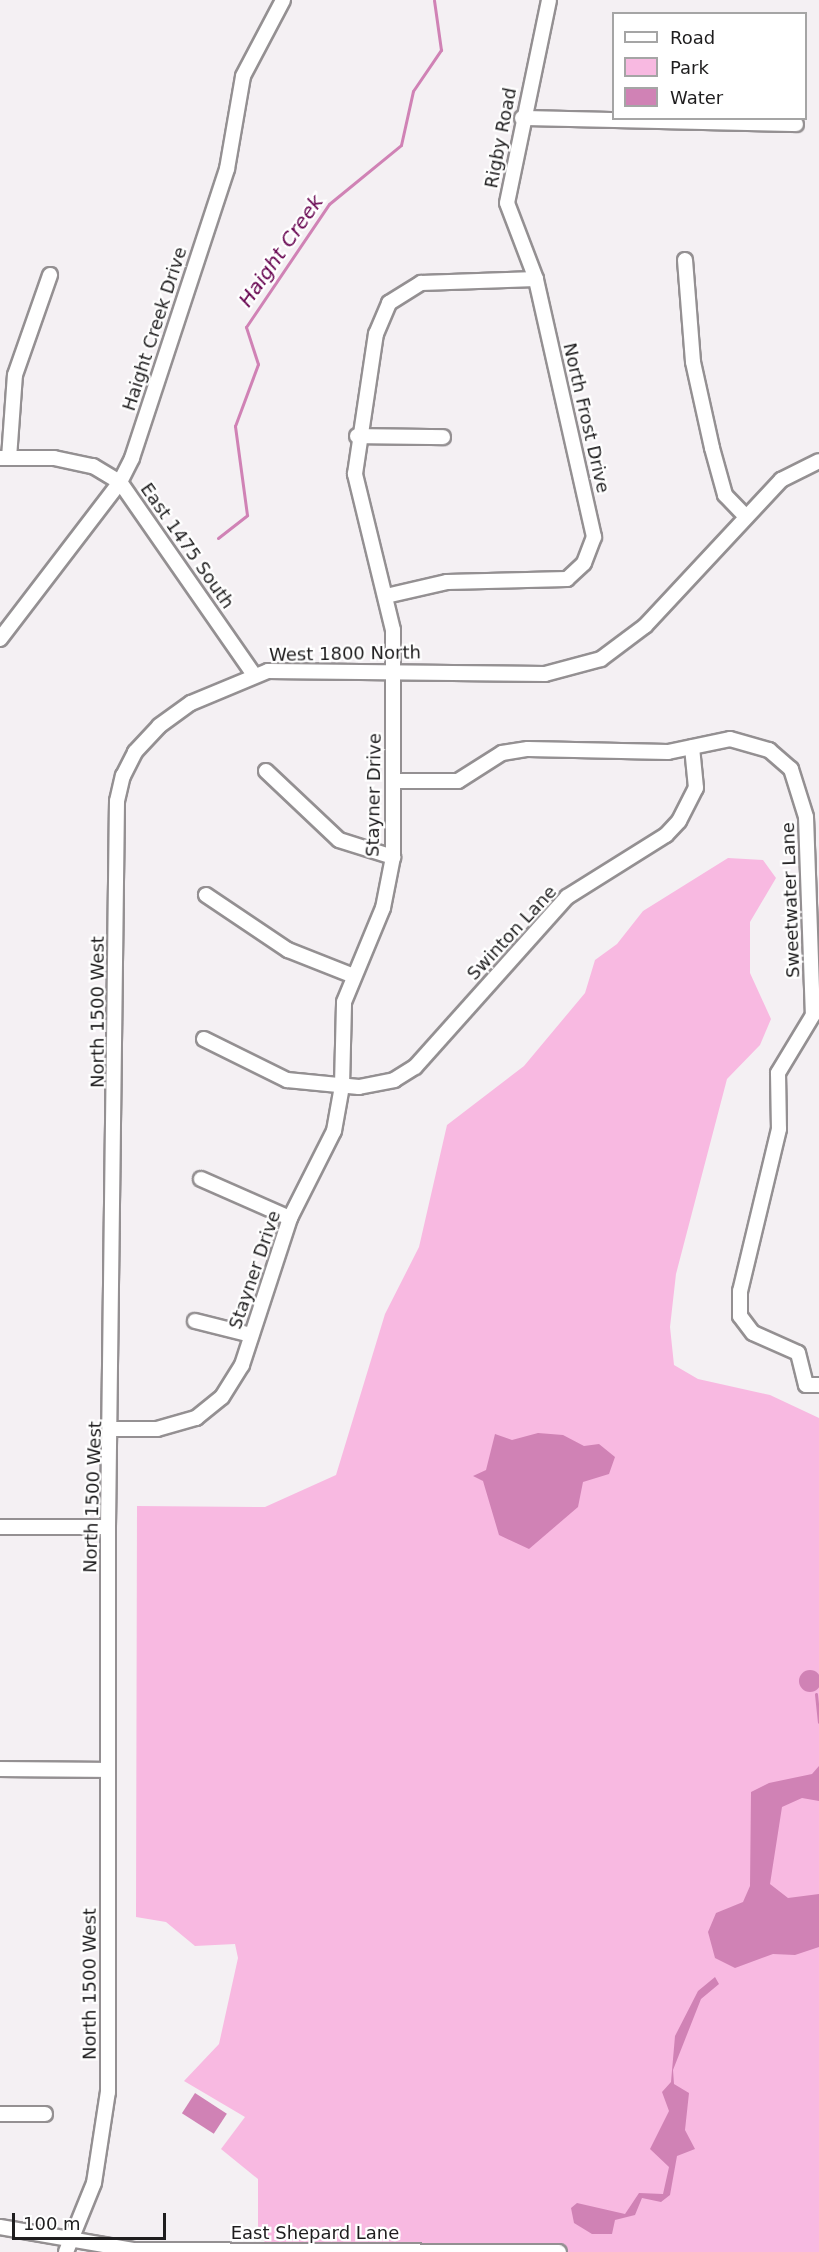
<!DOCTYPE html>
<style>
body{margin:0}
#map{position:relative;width:819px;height:2252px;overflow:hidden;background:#f4f0f3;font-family:"DejaVu Sans",sans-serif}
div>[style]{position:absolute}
.green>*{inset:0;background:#f8b9e1}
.water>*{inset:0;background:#d082b5;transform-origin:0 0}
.round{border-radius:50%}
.stream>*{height:3px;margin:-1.5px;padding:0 1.5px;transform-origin:1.5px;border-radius:1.5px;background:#d082b5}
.roads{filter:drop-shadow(2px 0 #949092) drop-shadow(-2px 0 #949092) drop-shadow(0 2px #949092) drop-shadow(0 -2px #949092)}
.minor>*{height:14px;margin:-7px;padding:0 7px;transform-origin:7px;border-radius:7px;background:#fff}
span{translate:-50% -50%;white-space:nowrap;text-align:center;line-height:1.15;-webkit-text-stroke:4.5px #fff;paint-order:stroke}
.street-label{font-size:18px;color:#1e1d1e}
.water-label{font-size:20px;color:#64004d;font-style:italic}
.legend{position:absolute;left:612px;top:12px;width:195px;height:108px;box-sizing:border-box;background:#fff;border:2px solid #a5a5a5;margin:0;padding:8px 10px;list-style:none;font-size:18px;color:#1e1d1e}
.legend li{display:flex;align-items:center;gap:12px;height:30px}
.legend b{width:30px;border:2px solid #a5a5a5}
.scale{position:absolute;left:12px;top:2213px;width:154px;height:27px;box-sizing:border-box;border:3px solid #1e1d1e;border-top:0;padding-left:8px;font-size:18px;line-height:21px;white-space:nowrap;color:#1e1d1e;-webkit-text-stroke:4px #fff;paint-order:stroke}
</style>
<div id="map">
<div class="green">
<div style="clip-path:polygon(728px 858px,763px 860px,776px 878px,750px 922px,750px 973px,771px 1019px,760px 1045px,727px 1079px,676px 1274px,670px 1327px,674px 1365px,698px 1379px,770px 1395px,819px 1418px,819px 2252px,270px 2252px,258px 2229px,258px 2179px,221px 2149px,245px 2117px,184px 2081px,219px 2044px,238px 1958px,235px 1944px,195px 1946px,166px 1922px,136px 1917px,137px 1506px,265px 1507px,336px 1475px,385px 1314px,419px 1247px,447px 1125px,524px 1066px,585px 993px,595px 960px,617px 944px,643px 911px)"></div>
</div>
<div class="water">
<div style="clip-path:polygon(538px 1433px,563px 1435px,584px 1446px,599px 1444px,615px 1457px,609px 1474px,583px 1482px,578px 1507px,529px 1549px,499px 1535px,483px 1481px,473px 1476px,486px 1470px,495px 1434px,512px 1440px)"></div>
<div class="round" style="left:799px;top:1670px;width:22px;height:22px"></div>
<div style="clip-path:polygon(819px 1766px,819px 1801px,802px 1798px,782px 1807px,770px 1884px,788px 1898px,819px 1894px,819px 1947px,795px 1955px,773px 1954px,735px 1968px,715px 1958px,708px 1932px,716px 1913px,743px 1902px,750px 1886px,751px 1792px,769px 1783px,812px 1774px)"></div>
<div style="clip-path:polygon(715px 1977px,719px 1984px,701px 1999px,673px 2070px,674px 2084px,689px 2093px,685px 2130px,695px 2149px,677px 2156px,670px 2195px,661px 2202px,642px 2198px,635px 2215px,615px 2220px,612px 2234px,592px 2234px,574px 2223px,571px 2208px,577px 2203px,625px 2214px,639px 2193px,663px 2194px,669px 2167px,650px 2149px,669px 2111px,662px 2092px,671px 2082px,675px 2036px,698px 1991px)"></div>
<div style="left:195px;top:2093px;width:38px;height:24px;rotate:33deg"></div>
</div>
<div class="stream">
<div style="left:218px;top:538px;width:37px;rotate:-38deg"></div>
<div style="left:247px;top:515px;width:90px;rotate:-97.7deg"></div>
<div style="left:235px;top:426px;width:66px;rotate:-69.6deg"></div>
<div style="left:258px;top:364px;width:39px;rotate:-108deg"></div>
<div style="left:246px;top:327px;width:148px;rotate:-56deg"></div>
<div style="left:329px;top:204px;width:93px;rotate:-39.3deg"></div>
<div style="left:401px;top:145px;width:55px;rotate:-77.5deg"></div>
<div style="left:413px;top:91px;width:50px;rotate:-55.7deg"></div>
<div style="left:441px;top:50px;width:50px;rotate:-98deg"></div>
<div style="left:816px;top:1694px;width:28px;rotate:84deg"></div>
</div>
<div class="roads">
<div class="minor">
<div style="left:522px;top:118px;width:274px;rotate:1.3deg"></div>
<div style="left:685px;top:260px;width:102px;rotate:85.5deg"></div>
<div style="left:693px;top:362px;width:88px;rotate:77.5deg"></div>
<div style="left:712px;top:448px;width:49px;rotate:74.5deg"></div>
<div style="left:725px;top:495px;width:28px;rotate:46deg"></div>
<div style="left:357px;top:436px;width:86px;rotate:0.7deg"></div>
<div style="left:0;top:458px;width:54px"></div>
<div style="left:54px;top:458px;width:40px;rotate:12deg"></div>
<div style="left:93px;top:466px;width:31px;rotate:31deg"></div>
<div style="left:120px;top:482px;width:235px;rotate:55.2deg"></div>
<div style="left:9px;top:458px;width:83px;rotate:-85.9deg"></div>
<div style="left:15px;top:375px;width:106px;rotate:-70.7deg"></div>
<div style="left:386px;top:596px;width:63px;rotate:-12.9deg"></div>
<div style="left:447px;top:582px;width:120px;rotate:-1.4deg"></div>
<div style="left:567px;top:579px;width:23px;rotate:-43deg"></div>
<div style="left:584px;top:563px;width:28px;rotate:-69deg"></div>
<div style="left:594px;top:537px;width:264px;rotate:-102.7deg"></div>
<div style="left:536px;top:279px;width:81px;rotate:-110.9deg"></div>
<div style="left:507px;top:203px;width:207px;rotate:-78.3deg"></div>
<div style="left:0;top:639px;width:198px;rotate:-52.6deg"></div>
<div style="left:120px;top:482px;width:27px;rotate:-63deg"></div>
<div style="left:132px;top:458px;width:304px;rotate:-71.8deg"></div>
<div style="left:227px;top:169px;width:94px;rotate:-80.2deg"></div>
<div style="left:243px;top:76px;width:86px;rotate:-62.2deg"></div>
<div style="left:266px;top:771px;width:100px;rotate:43.4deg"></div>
<div style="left:339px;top:840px;width:57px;rotate:17.5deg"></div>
<div style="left:393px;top:781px;width:65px"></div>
<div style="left:458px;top:781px;width:52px;rotate:-32.5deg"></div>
<div style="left:502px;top:753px;width:26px;rotate:-9deg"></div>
<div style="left:528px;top:749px;width:140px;rotate:1.2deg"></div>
<div style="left:668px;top:752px;width:63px;rotate:-11.8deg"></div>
<div style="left:730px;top:739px;width:41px;rotate:15.8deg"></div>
<div style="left:769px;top:750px;width:29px;rotate:41deg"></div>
<div style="left:791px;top:769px;width:50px;rotate:72.6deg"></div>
<div style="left:806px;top:817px;width:198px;rotate:88deg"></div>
<div style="left:813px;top:1015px;width:68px;rotate:121.1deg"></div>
<div style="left:778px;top:1073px;width:56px;rotate:89deg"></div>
<div style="left:779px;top:1129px;width:167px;rotate:103.5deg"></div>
<div style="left:740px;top:1291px;width:25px;rotate:90deg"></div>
<div style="left:740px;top:1316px;width:21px;rotate:53deg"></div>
<div style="left:753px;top:1333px;width:49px;rotate:24deg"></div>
<div style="left:798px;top:1353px;width:33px;rotate:76deg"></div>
<div style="left:806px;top:1385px;width:13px"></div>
<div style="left:206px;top:895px;width:99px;rotate:33.9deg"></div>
<div style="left:288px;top:950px;width:68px;rotate:21.6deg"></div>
<div style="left:204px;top:1039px;width:93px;rotate:26.3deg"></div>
<div style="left:287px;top:1080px;width:72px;rotate:5.6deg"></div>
<div style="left:359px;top:1087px;width:36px;rotate:-11deg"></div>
<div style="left:394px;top:1080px;width:25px;rotate:-32deg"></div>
<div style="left:415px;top:1067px;width:228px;rotate:-48.2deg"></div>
<div style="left:567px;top:897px;width:117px;rotate:-32.1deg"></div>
<div style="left:666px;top:835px;width:19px;rotate:-47deg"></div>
<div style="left:679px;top:821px;width:37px;rotate:-63deg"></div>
<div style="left:696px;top:788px;width:41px;rotate:-95.6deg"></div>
<div style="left:201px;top:1179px;width:97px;rotate:23.7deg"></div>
<div style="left:195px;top:1321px;width:58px;rotate:14deg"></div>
<div style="left:113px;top:1429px;width:44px"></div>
<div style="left:157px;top:1429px;width:41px;rotate:-15.8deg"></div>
<div style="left:196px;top:1418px;width:33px;rotate:-39deg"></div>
<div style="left:222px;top:1397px;width:38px;rotate:-58deg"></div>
<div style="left:242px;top:1365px;width:155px;rotate:-71.9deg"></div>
<div style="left:290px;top:1218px;width:97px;rotate:-63.2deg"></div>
<div style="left:334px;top:1131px;width:46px;rotate:-79.9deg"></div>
<div style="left:342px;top:1086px;width:84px;rotate:-88.6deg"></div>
<div style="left:344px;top:1002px;width:102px;rotate:-67.5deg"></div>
<div style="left:383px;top:908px;width:52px;rotate:-78.9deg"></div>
<div style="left:393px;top:857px;width:227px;rotate:-90deg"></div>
<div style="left:393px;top:630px;width:161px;rotate:-103.7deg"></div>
<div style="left:355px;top:474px;width:142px;rotate:-81.5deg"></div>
<div style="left:376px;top:334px;width:34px;rotate:-67deg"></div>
<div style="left:389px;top:303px;width:38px;rotate:-32deg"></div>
<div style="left:421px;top:283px;width:115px;rotate:-2deg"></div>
<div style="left:0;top:1527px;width:108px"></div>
<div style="left:0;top:1769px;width:108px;rotate:0.5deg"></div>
<div style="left:0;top:2114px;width:45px"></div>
<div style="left:0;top:2227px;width:135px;rotate:9.8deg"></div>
<div style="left:133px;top:2250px;width:426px;rotate:0.3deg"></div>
<div style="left:66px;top:2252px;width:74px;rotate:-67.9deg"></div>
<div style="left:94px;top:2183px;width:92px;rotate:-81.3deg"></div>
<div style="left:108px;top:2092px;width:565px;rotate:-90deg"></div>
<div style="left:108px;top:1527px;width:726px;rotate:-89.29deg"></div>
<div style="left:117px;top:801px;width:26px;rotate:-77deg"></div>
<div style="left:123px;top:776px;width:27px;rotate:-63deg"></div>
<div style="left:135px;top:752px;width:35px;rotate:-47deg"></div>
<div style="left:159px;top:726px;width:39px;rotate:-36deg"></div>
<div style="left:191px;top:703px;width:83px;rotate:-22.6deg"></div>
<div style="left:268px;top:671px;width:277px;rotate:0.6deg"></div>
<div style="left:545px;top:674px;width:58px;rotate:-15deg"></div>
<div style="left:601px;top:659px;width:55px;rotate:-36.9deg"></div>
<div style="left:645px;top:626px;width:200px;rotate:-47deg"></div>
<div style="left:781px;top:480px;width:42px;rotate:-26.6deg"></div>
</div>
</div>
<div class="street-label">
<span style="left:501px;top:138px;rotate:-79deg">Rigby Road</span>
<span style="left:155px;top:329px;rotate:-72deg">Haight Creek Drive</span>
<span style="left:586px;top:418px;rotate:77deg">North Frost Drive</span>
<span style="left:187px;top:546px;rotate:55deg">East 1475 South</span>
<span style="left:345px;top:654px;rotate:-1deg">West 1800 North</span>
<span style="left:374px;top:795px;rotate:-89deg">Stayner Drive</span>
<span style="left:791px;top:900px;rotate:-92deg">Sweetwater Lane</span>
<span style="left:512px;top:933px;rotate:-47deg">Swinton Lane</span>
<span style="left:98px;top:1012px;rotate:-90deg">North 1500 West</span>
<span style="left:255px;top:1270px;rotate:-71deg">Stayner Drive</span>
<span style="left:93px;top:1497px;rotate:-88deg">North 1500 West</span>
<span style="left:90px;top:1984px;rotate:-90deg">North 1500 West</span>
<span style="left:315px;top:2233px">East Shepard Lane</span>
</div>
<div class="water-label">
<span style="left:281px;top:251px;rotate:-55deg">Haight Creek</span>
</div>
<ul class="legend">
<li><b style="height:8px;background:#fff"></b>Road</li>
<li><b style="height:16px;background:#f8b9e1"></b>Park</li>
<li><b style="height:16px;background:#d082b5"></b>Water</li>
</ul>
<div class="scale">100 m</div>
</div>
